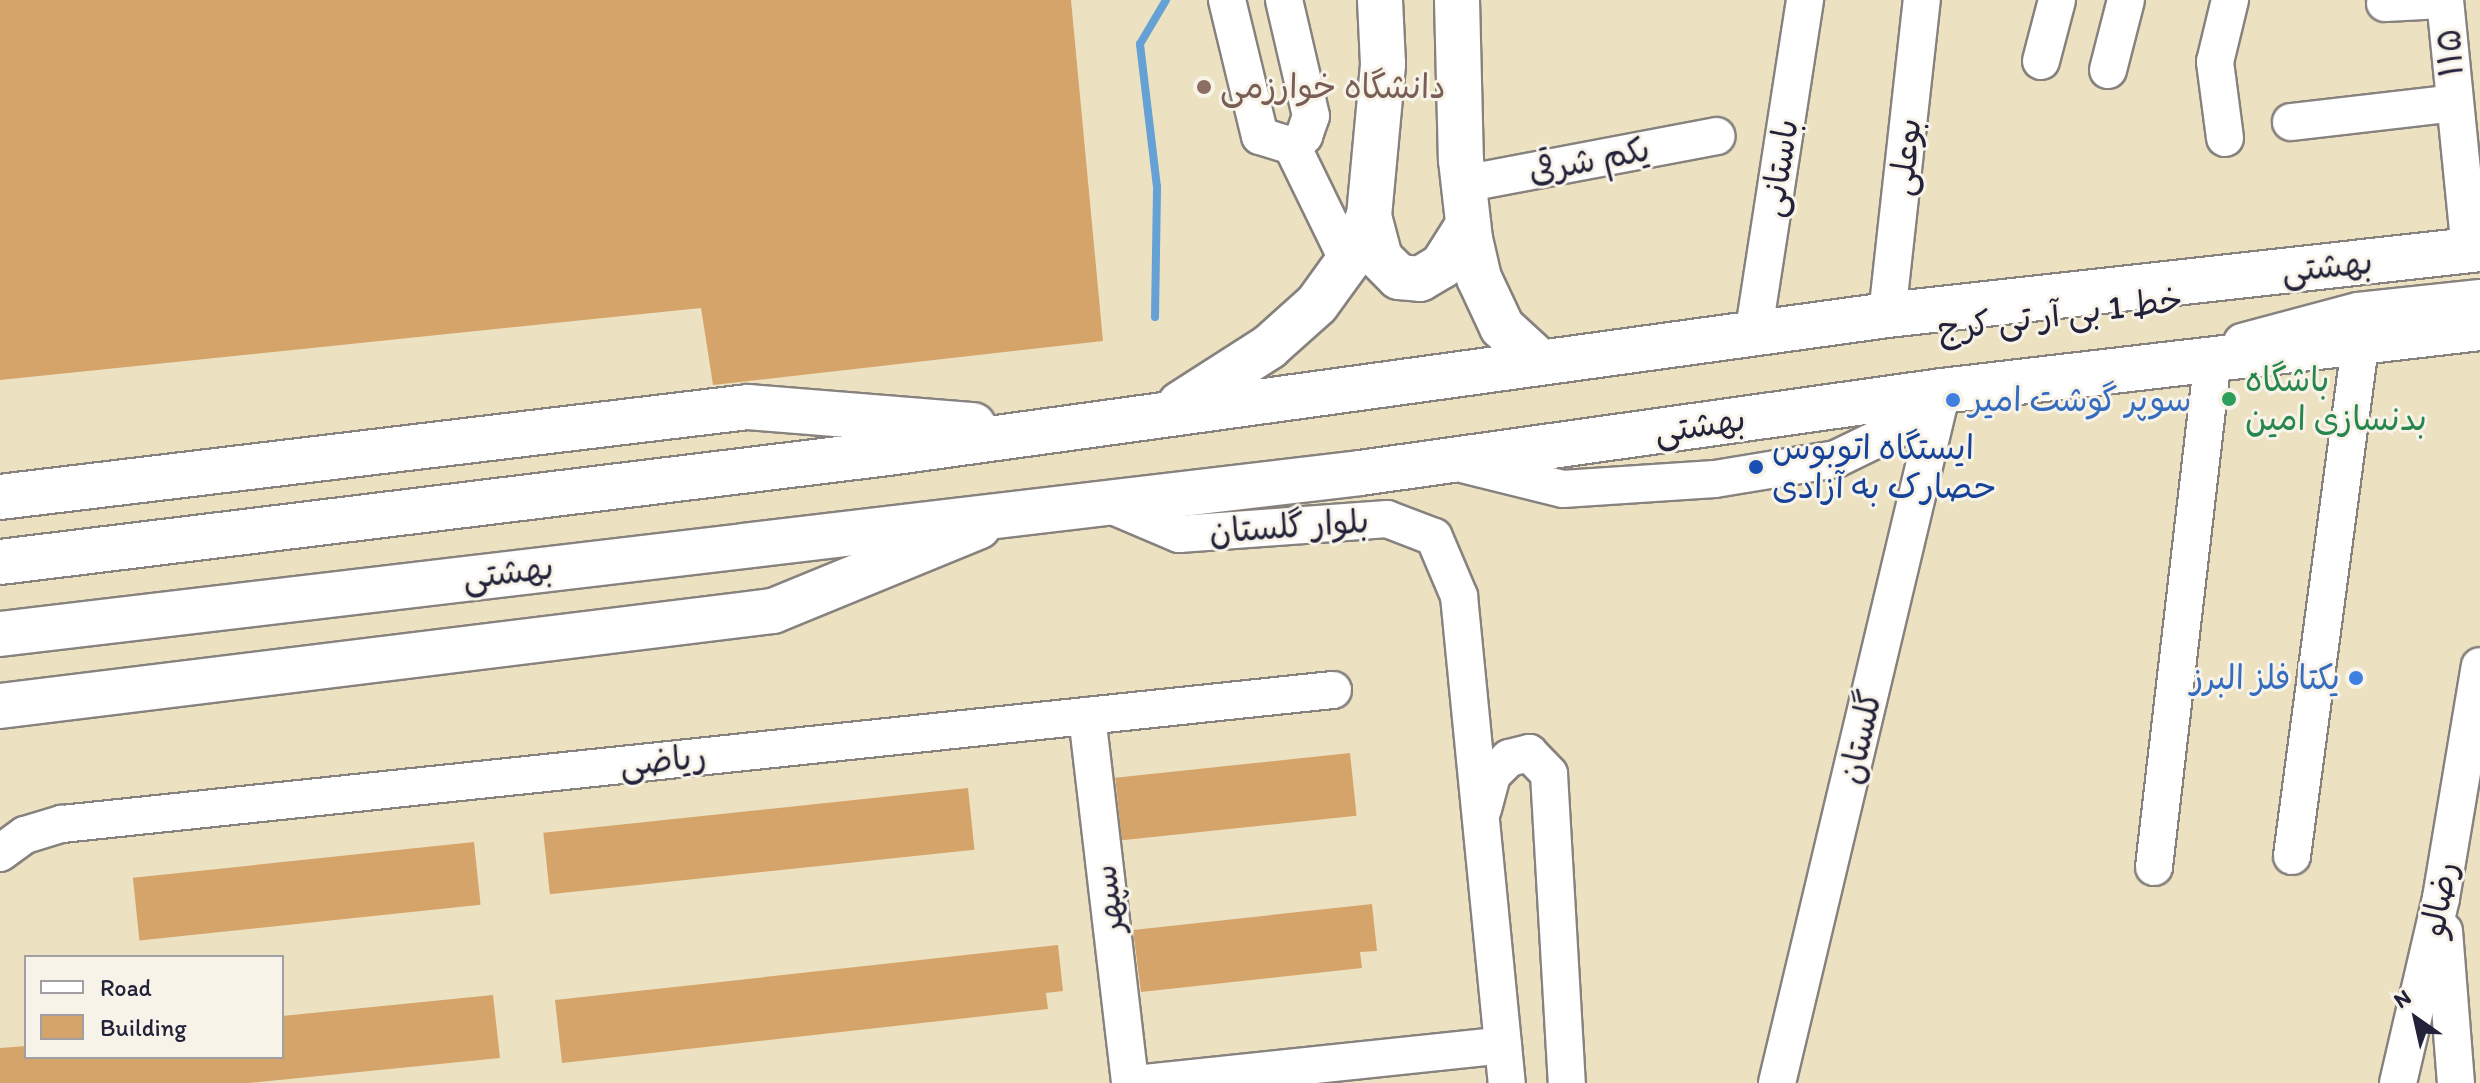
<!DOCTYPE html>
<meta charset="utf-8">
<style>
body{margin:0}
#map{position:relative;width:2480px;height:1083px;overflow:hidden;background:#ece2c2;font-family:Itim,"Playpen Sans Arabic",sans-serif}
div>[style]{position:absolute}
.stream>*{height:8px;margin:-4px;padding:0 4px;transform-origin:4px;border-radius:4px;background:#65a1d5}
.building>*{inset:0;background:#d5a46a;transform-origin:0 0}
.roads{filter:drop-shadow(2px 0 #87827e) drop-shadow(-2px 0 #87827e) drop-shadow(0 2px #87827e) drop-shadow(0 -2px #87827e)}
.minor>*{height:36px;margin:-18px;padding:0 18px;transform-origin:18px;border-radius:18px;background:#fff}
.major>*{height:44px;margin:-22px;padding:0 22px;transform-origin:22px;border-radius:22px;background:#fff}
.dots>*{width:22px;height:22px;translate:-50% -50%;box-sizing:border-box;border:4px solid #f7f3e8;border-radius:50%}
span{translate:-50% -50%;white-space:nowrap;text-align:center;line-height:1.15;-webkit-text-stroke:6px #f7f3e8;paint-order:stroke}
.street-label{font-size:34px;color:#22223b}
.education-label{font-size:34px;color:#785e54}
.left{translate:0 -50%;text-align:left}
.leisure-label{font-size:34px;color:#27864d}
.shop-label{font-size:34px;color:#366cbe}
.right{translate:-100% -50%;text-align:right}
.transit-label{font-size:34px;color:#164399}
.legend{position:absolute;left:24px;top:955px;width:260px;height:104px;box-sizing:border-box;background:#f7f3e8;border:2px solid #a29fa3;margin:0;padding:10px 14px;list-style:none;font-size:24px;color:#22223b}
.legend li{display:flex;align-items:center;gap:16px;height:40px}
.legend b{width:40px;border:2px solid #a29fa3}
.north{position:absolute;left:2376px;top:979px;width:80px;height:80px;-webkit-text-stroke:6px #f7f3e8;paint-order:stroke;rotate:326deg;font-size:22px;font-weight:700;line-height:32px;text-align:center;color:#22223b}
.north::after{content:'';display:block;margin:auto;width:28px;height:36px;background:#22223b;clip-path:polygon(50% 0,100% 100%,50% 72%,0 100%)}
</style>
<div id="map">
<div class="stream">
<div style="left:1155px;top:317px;width:130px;rotate:-89.1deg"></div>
<div style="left:1157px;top:187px;width:144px;rotate:-96.8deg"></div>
<div style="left:1140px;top:44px;width:51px;rotate:-59.4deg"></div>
</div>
<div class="building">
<div style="clip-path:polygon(0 0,1071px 0,1103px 341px,713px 385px,701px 308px,0 380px)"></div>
<div style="left:1350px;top:753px;width:63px;height:236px;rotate:84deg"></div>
<div style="left:968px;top:788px;width:62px;height:427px;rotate:84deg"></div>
<div style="left:474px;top:842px;width:63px;height:343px;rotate:84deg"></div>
<div style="clip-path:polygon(1372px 904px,1377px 951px,1360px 952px,1362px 968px,1141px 992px,1133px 930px)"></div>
<div style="clip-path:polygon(1058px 945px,1063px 991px,1046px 993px,1048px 1009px,562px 1063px,555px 1000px)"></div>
<div style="clip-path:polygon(493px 995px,500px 1058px,248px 1083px,0 1083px,0 1048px,26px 1046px,26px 1057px,282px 1057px,282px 1016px)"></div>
</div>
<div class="roads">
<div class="minor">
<div style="left:1227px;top:0;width:140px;rotate:76.4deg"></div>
<div style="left:1260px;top:136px;width:34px;rotate:17deg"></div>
<div style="left:1292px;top:146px;width:16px;rotate:-40deg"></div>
<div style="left:1304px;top:136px;width:21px;rotate:-71deg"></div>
<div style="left:1311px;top:116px;width:119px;rotate:-103.1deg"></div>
<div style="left:2445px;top:0;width:251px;rotate:84.3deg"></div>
<div style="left:2385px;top:3px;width:58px;rotate:-3deg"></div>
<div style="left:2041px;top:61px;width:63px;rotate:-75.3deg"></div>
<div style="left:2108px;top:70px;width:72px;rotate:-75.6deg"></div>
<div style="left:2291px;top:122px;width:164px;rotate:-6.6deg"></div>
<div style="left:2225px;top:138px;width:77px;rotate:-97.5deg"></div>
<div style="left:2215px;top:62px;width:64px;rotate:-76.4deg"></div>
<div style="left:1292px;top:146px;width:128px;rotate:64deg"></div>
<div style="left:1463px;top:184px;width:258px;rotate:-10.7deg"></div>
<div style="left:1887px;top:315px;width:317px;rotate:-83.7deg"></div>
<div style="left:1753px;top:336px;width:340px;rotate:-81.2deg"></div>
<div style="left:2242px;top:342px;width:120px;rotate:-15deg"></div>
<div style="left:2358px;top:311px;width:123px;rotate:-6.1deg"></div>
<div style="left:1458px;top:463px;width:108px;rotate:13.9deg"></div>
<div style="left:1563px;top:489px;width:152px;rotate:-3.8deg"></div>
<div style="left:1715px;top:479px;width:123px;rotate:-9.4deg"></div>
<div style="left:1836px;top:459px;width:78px;rotate:-25.9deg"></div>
<div style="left:1906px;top:425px;width:50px;rotate:-43.4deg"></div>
<div style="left:1101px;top:501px;width:85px;rotate:22.9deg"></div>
<div style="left:1179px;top:534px;width:209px;rotate:-4.1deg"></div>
<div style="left:1387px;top:519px;width:50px;rotate:21deg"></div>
<div style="left:1434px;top:537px;width:64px;rotate:67deg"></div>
<div style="left:1459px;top:596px;width:489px;rotate:84.4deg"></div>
<div style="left:1087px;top:716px;width:370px;rotate:83.3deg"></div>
<div style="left:1483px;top:809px;width:35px;rotate:-75deg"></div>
<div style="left:1492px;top:775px;width:24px;rotate:-45deg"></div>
<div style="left:1509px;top:758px;width:21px;rotate:-14deg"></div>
<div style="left:1529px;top:753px;width:29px;rotate:46deg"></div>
<div style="left:1549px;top:774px;width:310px;rotate:86.7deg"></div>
<div style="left:0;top:853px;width:31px;rotate:-36deg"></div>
<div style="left:25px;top:835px;width:39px;rotate:-17deg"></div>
<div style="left:62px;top:824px;width:1278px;rotate:-6.02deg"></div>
<div style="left:2292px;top:856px;width:515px;rotate:-82.41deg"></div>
<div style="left:2154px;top:867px;width:513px;rotate:-83.4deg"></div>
<div style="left:2444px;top:931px;width:152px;rotate:85.5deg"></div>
<div style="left:1144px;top:1083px;width:361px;rotate:-6deg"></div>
<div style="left:1777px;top:1083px;width:711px;rotate:-76.59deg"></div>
<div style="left:2398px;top:1083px;width:190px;rotate:-76.9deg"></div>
<div style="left:2441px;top:898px;width:235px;rotate:-80.5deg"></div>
</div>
<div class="major">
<div style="left:1457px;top:0;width:160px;rotate:88.6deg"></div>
<div style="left:1461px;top:160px;width:80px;rotate:83.5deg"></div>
<div style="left:1470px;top:239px;width:40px;rotate:77deg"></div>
<div style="left:1479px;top:278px;width:54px;rotate:64.9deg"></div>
<div style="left:1502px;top:327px;width:50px;rotate:42.6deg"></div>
<div style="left:1369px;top:216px;width:43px;rotate:75.3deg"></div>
<div style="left:1380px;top:258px;width:27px;rotate:45deg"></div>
<div style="left:1399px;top:277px;width:21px;rotate:5deg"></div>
<div style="left:1420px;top:279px;width:26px;rotate:-31deg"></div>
<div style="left:1442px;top:266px;width:49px;rotate:-57.6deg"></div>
<div style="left:1180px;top:404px;width:106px;rotate:-32.6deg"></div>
<div style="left:1269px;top:347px;width:64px;rotate:-41.9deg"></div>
<div style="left:1317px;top:304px;width:53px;rotate:-54.2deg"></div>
<div style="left:1348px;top:261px;width:50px;rotate:-65deg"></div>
<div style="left:1369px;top:216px;width:153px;rotate:-84.7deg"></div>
<div style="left:1383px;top:64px;width:64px;rotate:-92.7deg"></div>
<div style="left:0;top:497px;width:753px;rotate:-6.86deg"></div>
<div style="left:748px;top:407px;width:226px;rotate:4.6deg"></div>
<div style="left:0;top:562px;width:895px;rotate:-7deg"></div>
<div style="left:888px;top:453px;width:1008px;rotate:-7.86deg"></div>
<div style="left:1887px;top:315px;width:597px;rotate:-6.35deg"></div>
<div style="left:0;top:634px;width:1369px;rotate:-6.75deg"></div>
<div style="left:1360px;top:473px;width:588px;rotate:-8.02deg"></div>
<div style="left:1942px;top:391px;width:542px;rotate:-6.68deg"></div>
<div style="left:0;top:706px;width:779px;rotate:-7.01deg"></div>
<div style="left:773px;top:611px;width:222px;rotate:-22.3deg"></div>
</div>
</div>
<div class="dots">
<div style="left:1204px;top:87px;background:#8d6e63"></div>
<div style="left:2229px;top:399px;background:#2e9e5b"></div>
<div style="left:1953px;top:400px;background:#3f7fe0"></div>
<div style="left:1756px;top:467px;background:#1a4fb4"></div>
<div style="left:2356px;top:678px;background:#3f7fe0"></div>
</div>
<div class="street-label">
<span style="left:2450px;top:53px;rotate:-94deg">۱۱۵</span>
<span style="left:1905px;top:157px;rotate:-84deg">بوعلی</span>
<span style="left:1589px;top:160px;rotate:-11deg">یکم شرقی</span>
<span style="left:1779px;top:168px;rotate:-81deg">باستانی</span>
<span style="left:2327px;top:266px;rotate:-6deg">بهشتی</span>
<span style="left:2060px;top:314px;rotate:-7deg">خط 1 بی آر تی کرج</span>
<span style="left:1700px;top:425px;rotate:-8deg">بهشتی</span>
<span style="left:1289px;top:526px;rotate:-4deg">بلوار گلستان</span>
<span style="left:508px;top:572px;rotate:-7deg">بهشتى</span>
<span style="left:1860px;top:737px;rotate:-77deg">گلستان</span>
<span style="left:663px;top:760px;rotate:-6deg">ریاضی</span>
<span style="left:1108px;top:899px;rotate:-97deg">سپهر</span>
<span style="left:2439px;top:899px;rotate:-79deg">رضالو</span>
</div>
<div class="education-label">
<span class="left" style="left:1220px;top:87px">دانشگاه خوارزمی</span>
</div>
<div class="leisure-label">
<span class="left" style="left:2245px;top:399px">باشگاه<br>بدنسازی امین</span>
</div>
<div class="shop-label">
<span class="left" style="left:1969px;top:400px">سوپر گوشت امیر</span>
<span class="right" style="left:2340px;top:678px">یکتا فلز البرز</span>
</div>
<div class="transit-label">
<span class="left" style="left:1772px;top:467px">ایستگاه اتوبوس<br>حصارک به آزادی</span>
</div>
<ul class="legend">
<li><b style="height:10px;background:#fff"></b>Road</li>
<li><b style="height:22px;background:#d5a46a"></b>Building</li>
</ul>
<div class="north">N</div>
</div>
